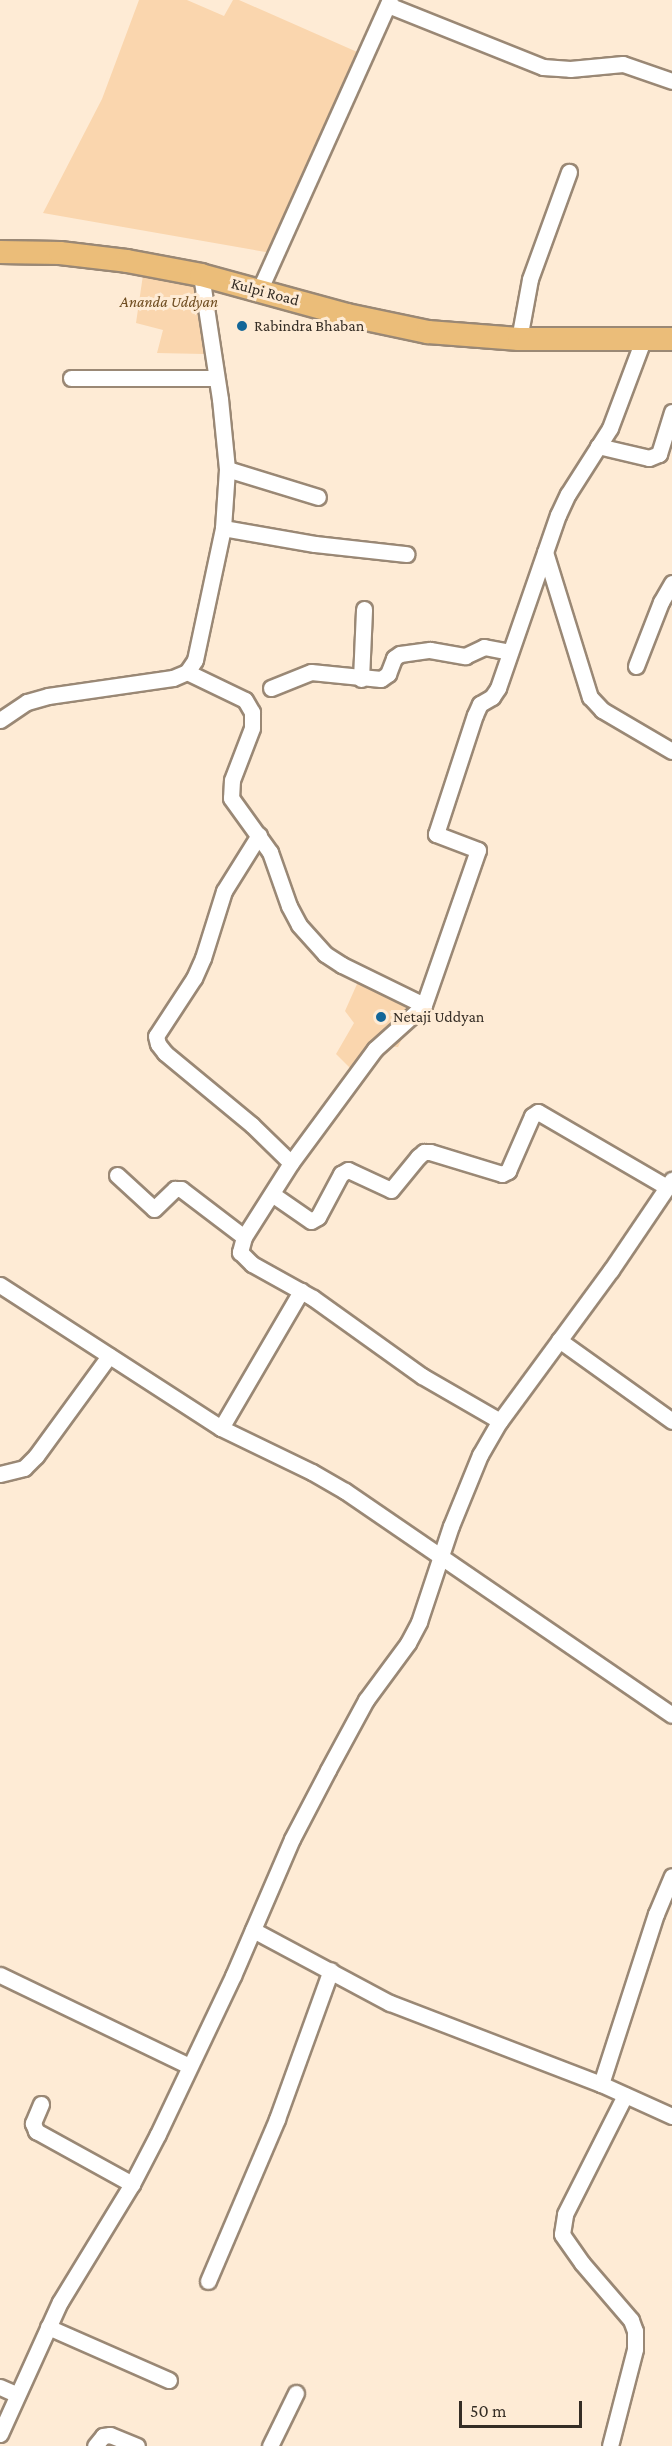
<!DOCTYPE html>
<style>
body{margin:0}
#map{position:relative;width:672px;height:2446px;overflow:hidden;background:#feebd5;font-family:"Crimson Pro",serif}
div>[style]{position:absolute}
.green>*{inset:0;background:#fad6ae}
.roads{filter:drop-shadow(2px 0 #9a8875) drop-shadow(-2px 0 #9a8875) drop-shadow(0 2px #9a8875) drop-shadow(0 -2px #9a8875)}
.minor>*{height:15px;margin:-7.5px;padding:0 7.5px;transform-origin:7.5px;border-radius:7.5px;background:#fff}
.primary>*{height:22px;margin:-11px;padding:0 11px;transform-origin:11px;border-radius:11px;background:#ebbd79}
.dots>*{width:16px;height:16px;translate:-50% -50%;box-sizing:border-box;border:3px solid #feebd5;border-radius:50%}
span{translate:-50% -50%;white-space:nowrap;text-align:center;line-height:1.15;-webkit-text-stroke:6px #feebd5;paint-order:stroke}
.street-label{font-size:16px;color:#352d25}
.park-label{font-size:16px;color:#6f4d21;font-style:italic}
.poi-label{font-size:16px;color:#352d25}
.left{translate:0 -50%;text-align:left}
.scale{position:absolute;left:459px;top:2401px;width:123px;height:27px;box-sizing:border-box;border:3px solid #352d25;border-top:0;padding-left:8px;font-size:18px;line-height:21px;white-space:nowrap;color:#352d25;-webkit-text-stroke:4px #feebd5;paint-order:stroke}
</style>
<div id="map">
<div class="green">
<div style="clip-path:polygon(139px 0,187px 0,224px 16px,233px 0,239px 0,364px 55px,271px 253px,43px 213px,102px 99px)"></div>
<div style="clip-path:polygon(144px 268px,184px 276px,200px 289px,204px 354px,157px 353px,163px 330px,136px 323px)"></div>
<div style="clip-path:polygon(361px 975px,417px 1008px,398px 1047px,382px 1046px,352px 1070px,336px 1054px,354px 1023px,345px 1011px)"></div>
</div>
<div class="roads">
<div class="minor">
<div style="left:388px;top:5px;width:167px;rotate:21.8deg"></div>
<div style="left:543px;top:67px;width:27px;rotate:4deg"></div>
<div style="left:570px;top:69px;width:53px;rotate:-5.4deg"></div>
<div style="left:623px;top:64px;width:52px;rotate:19.1deg"></div>
<div style="left:259px;top:291px;width:319px;rotate:-65.8deg"></div>
<div style="left:519px;top:339px;width:61px;rotate:-79.6deg"></div>
<div style="left:530px;top:279px;width:114px;rotate:-70deg"></div>
<div style="left:71px;top:378px;width:145px"></div>
<div style="left:598px;top:446px;width:52px;rotate:13.2deg"></div>
<div style="left:649px;top:458px;width:11px;rotate:-22deg"></div>
<div style="left:659px;top:454px;width:44px;rotate:-72.8deg"></div>
<div style="left:227px;top:469px;width:95px;rotate:17.1deg"></div>
<div style="left:223px;top:528px;width:93px;rotate:9.9deg"></div>
<div style="left:315px;top:544px;width:92px;rotate:6.3deg"></div>
<div style="left:545px;top:552px;width:152px;rotate:72.8deg"></div>
<div style="left:590px;top:697px;width:18px;rotate:47deg"></div>
<div style="left:602px;top:710px;width:81px;rotate:30.4deg"></div>
<div style="left:636px;top:666px;width:69px;rotate:-68.7deg"></div>
<div style="left:661px;top:602px;width:22px;rotate:-60deg"></div>
<div style="left:187px;top:672px;width:64px;rotate:25.8deg"></div>
<div style="left:245px;top:700px;width:14px;rotate:60deg"></div>
<div style="left:252px;top:712px;width:16px;rotate:90deg"></div>
<div style="left:252px;top:728px;width:56px;rotate:111deg"></div>
<div style="left:232px;top:780px;width:18px;rotate:93deg"></div>
<div style="left:231px;top:798px;width:67px;rotate:54.2deg"></div>
<div style="left:270px;top:852px;width:57px;rotate:70.6deg"></div>
<div style="left:289px;top:906px;width:21px;rotate:62deg"></div>
<div style="left:299px;top:925px;width:39px;rotate:48deg"></div>
<div style="left:325px;top:954px;width:20px;rotate:33deg"></div>
<div style="left:342px;top:965px;width:91px;rotate:26deg"></div>
<div style="left:424px;top:1005px;width:66px;rotate:138.1deg"></div>
<div style="left:375px;top:1049px;width:142px;rotate:126.4deg"></div>
<div style="left:361px;top:679px;width:70px;rotate:-87.5deg"></div>
<div style="left:271px;top:688px;width:43px;rotate:-21.8deg"></div>
<div style="left:311px;top:672px;width:70px;rotate:5.7deg"></div>
<div style="left:381px;top:679px;width:9px;rotate:-36deg"></div>
<div style="left:388px;top:674px;width:17px;rotate:-69deg"></div>
<div style="left:394px;top:658px;width:7px;rotate:-34deg"></div>
<div style="left:400px;top:654px;width:30px;rotate:-8deg"></div>
<div style="left:430px;top:650px;width:36px;rotate:10deg"></div>
<div style="left:465px;top:656px;width:21px;rotate:-25deg"></div>
<div style="left:484px;top:647px;width:26px;rotate:11deg"></div>
<div style="left:0;top:720px;width:32px;rotate:-34deg"></div>
<div style="left:27px;top:702px;width:22px;rotate:-16deg"></div>
<div style="left:48px;top:696px;width:126px;rotate:-8.2deg"></div>
<div style="left:173px;top:678px;width:15px;rotate:-23deg"></div>
<div style="left:187px;top:672px;width:14px;rotate:-56deg"></div>
<div style="left:195px;top:660px;width:135px;rotate:-78deg"></div>
<div style="left:223px;top:528px;width:59px;rotate:-86.1deg"></div>
<div style="left:227px;top:469px;width:70px;rotate:-95.7deg"></div>
<div style="left:220px;top:399px;width:125px;rotate:-98.7deg"></div>
<div style="left:259px;top:835px;width:66px;rotate:122deg"></div>
<div style="left:224px;top:891px;width:70px;rotate:107.4deg"></div>
<div style="left:203px;top:958px;width:22px;rotate:114deg"></div>
<div style="left:194px;top:978px;width:69px;rotate:123.2deg"></div>
<div style="left:156px;top:1036px;width:8px;rotate:76deg"></div>
<div style="left:158px;top:1044px;width:11px;rotate:52deg"></div>
<div style="left:165px;top:1053px;width:113px;rotate:39.6deg"></div>
<div style="left:252px;top:1125px;width:54px;rotate:44.3deg"></div>
<div style="left:291px;top:1163px;width:88px;rotate:122.4deg"></div>
<div style="left:244px;top:1237px;width:16px;rotate:105deg"></div>
<div style="left:240px;top:1252px;width:17px;rotate:45deg"></div>
<div style="left:252px;top:1264px;width:70px;rotate:29.1deg"></div>
<div style="left:313px;top:1298px;width:134px;rotate:35.6deg"></div>
<div style="left:422px;top:1376px;width:90px;rotate:30deg"></div>
<div style="left:424px;top:1005px;width:164px;rotate:-70.8deg"></div>
<div style="left:478px;top:850px;width:45px;rotate:-159.1deg"></div>
<div style="left:436px;top:834px;width:125px;rotate:-71.9deg"></div>
<div style="left:475px;top:715px;width:12px;rotate:-66deg"></div>
<div style="left:480px;top:704px;width:14px;rotate:-30deg"></div>
<div style="left:492px;top:697px;width:11px;rotate:-56deg"></div>
<div style="left:498px;top:688px;width:183px;rotate:-70.9deg"></div>
<div style="left:558px;top:515px;width:23px;rotate:-65deg"></div>
<div style="left:568px;top:494px;width:78px;rotate:-57.5deg"></div>
<div style="left:610px;top:428px;width:94px;rotate:-69.4deg"></div>
<div style="left:117px;top:1175px;width:50px;rotate:42.6deg"></div>
<div style="left:154px;top:1209px;width:29px;rotate:-44deg"></div>
<div style="left:175px;top:1189px;width:6px"></div>
<div style="left:181px;top:1189px;width:79px;rotate:37.3deg"></div>
<div style="left:272px;top:1194px;width:47px;rotate:34.7deg"></div>
<div style="left:311px;top:1221px;width:8px;rotate:-30deg"></div>
<div style="left:318px;top:1217px;width:49px;rotate:-61.9deg"></div>
<div style="left:341px;top:1174px;width:8px;rotate:-30deg"></div>
<div style="left:348px;top:1170px;width:47px;rotate:24.9deg"></div>
<div style="left:391px;top:1190px;width:43px;rotate:-50.7deg"></div>
<div style="left:418px;top:1157px;width:8px;rotate:-40deg"></div>
<div style="left:424px;top:1152px;width:6px"></div>
<div style="left:430px;top:1152px;width:75px;rotate:17deg"></div>
<div style="left:502px;top:1174px;width:7px;rotate:-27deg"></div>
<div style="left:508px;top:1171px;width:60px;rotate:-66.4deg"></div>
<div style="left:532px;top:1116px;width:7px;rotate:-34deg"></div>
<div style="left:538px;top:1112px;width:149px;rotate:30.2deg"></div>
<div style="left:0;top:1285px;width:263px;rotate:32.9deg"></div>
<div style="left:221px;top:1428px;width:101px;rotate:25.8deg"></div>
<div style="left:312px;top:1472px;width:38px;rotate:30deg"></div>
<div style="left:345px;top:1491px;width:396px;rotate:34.4deg"></div>
<div style="left:559px;top:1340px;width:139px;rotate:35.6deg"></div>
<div style="left:221px;top:1428px;width:159px;rotate:-59.7deg"></div>
<div style="left:0;top:1474px;width:25px;rotate:-14deg"></div>
<div style="left:24px;top:1468px;width:17px;rotate:-45deg"></div>
<div style="left:36px;top:1456px;width:124px;rotate:-53.9deg"></div>
<div style="left:253px;top:1930px;width:155px;rotate:28.1deg"></div>
<div style="left:390px;top:2003px;width:226px;rotate:21deg"></div>
<div style="left:601px;top:2084px;width:78px;rotate:24.3deg"></div>
<div style="left:0;top:1975px;width:210px;rotate:25.7deg"></div>
<div style="left:601px;top:2084px;width:179px;rotate:-72.1deg"></div>
<div style="left:656px;top:1914px;width:41px;rotate:-67.2deg"></div>
<div style="left:41px;top:2104px;width:21px;rotate:113deg"></div>
<div style="left:33px;top:2123px;width:9px;rotate:69deg"></div>
<div style="left:36px;top:2131px;width:110px;rotate:28.9deg"></div>
<div style="left:208px;top:2281px;width:176px;rotate:-66.9deg"></div>
<div style="left:277px;top:2119px;width:158px;rotate:-70.1deg"></div>
<div style="left:48px;top:2327px;width:132px;rotate:23.7deg"></div>
<div style="left:0;top:2387px;width:17px;rotate:24deg"></div>
<div style="left:0;top:2434px;width:145px;rotate:-65.6deg"></div>
<div style="left:60px;top:2302px;width:138px;rotate:-58.6deg"></div>
<div style="left:132px;top:2184px;width:56px;rotate:-62.5deg"></div>
<div style="left:158px;top:2134px;width:175px;rotate:-64.6deg"></div>
<div style="left:233px;top:1976px;width:149px;rotate:-66.7deg"></div>
<div style="left:292px;top:1839px;width:78px;rotate:-62.4deg"></div>
<div style="left:328px;top:1770px;width:80px;rotate:-61.5deg"></div>
<div style="left:366px;top:1700px;width:71px;rotate:-53.6deg"></div>
<div style="left:408px;top:1643px;width:24px;rotate:-62deg"></div>
<div style="left:419px;top:1622px;width:101px;rotate:-71.6deg"></div>
<div style="left:451px;top:1526px;width:77px;rotate:-67.8deg"></div>
<div style="left:480px;top:1455px;width:39px;rotate:-60deg"></div>
<div style="left:500px;top:1421px;width:187px;rotate:-53.7deg"></div>
<div style="left:611px;top:1270px;width:109px;rotate:-55.9deg"></div>
<div style="left:95px;top:2446px;width:13px;rotate:-51deg"></div>
<div style="left:103px;top:2436px;width:7px;rotate:-8deg"></div>
<div style="left:110px;top:2435px;width:29px;rotate:22deg"></div>
<div style="left:270px;top:2446px;width:59px;rotate:-63.9deg"></div>
<div style="left:610px;top:2446px;width:100px;rotate:-75.5deg"></div>
<div style="left:635px;top:2349px;width:18px;rotate:-90deg"></div>
<div style="left:635px;top:2331px;width:12px;rotate:-110deg"></div>
<div style="left:631px;top:2320px;width:75px;rotate:-130.7deg"></div>
<div style="left:582px;top:2263px;width:35px;rotate:-125deg"></div>
<div style="left:562px;top:2234px;width:20px;rotate:-81deg"></div>
<div style="left:565px;top:2214px;width:133px;rotate:-63.2deg"></div>
</div>
<div class="primary">
<div style="left:0;top:252px;width:60px;rotate:1deg"></div>
<div style="left:60px;top:253px;width:67px;rotate:6.8deg"></div>
<div style="left:127px;top:261px;width:75px;rotate:10.7deg"></div>
<div style="left:201px;top:275px;width:151px;rotate:15.3deg"></div>
<div style="left:347px;top:315px;width:83px;rotate:11.9deg"></div>
<div style="left:428px;top:332px;width:91px;rotate:4.4deg"></div>
<div style="left:519px;top:339px;width:153px"></div>
</div>
</div>
<div class="dots">
<div style="left:242px;top:326px;background:#136698"></div>
<div style="left:381px;top:1017px;background:#136698"></div>
</div>
<div class="street-label">
<span style="left:265px;top:292px;rotate:15deg">Kulpi Road</span>
</div>
<div class="park-label">
<span style="left:169px;top:302px">Ananda Uddyan</span>
</div>
<div class="poi-label">
<span class="left" style="left:254px;top:326px">Rabindra Bhaban</span>
<span class="left" style="left:393px;top:1017px">Netaji Uddyan</span>
</div>
<div class="scale">50 m</div>
</div>
